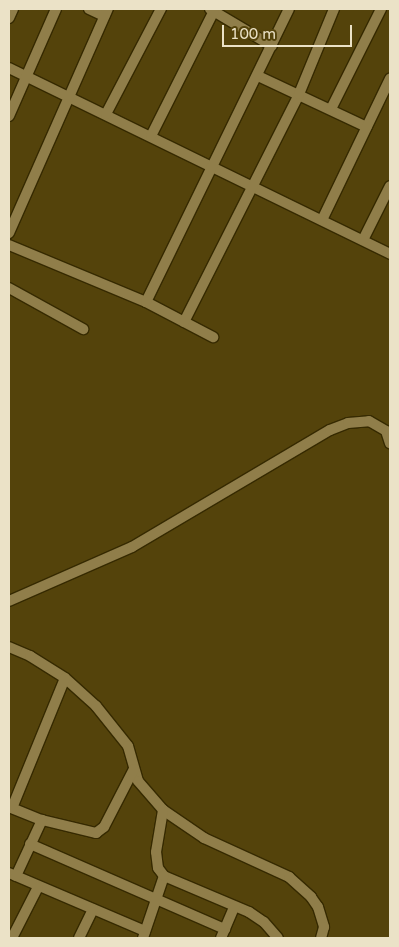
<!DOCTYPE html>
<style>
body{margin:0}
#map{position:relative;width:399px;height:947px;overflow:hidden;background:#54430b;font-family:"Varela Round",sans-serif}
div>[style]{position:absolute}
.roads{filter:drop-shadow(1px 0 #362a01) drop-shadow(-1px 0 #362a01) drop-shadow(0 1px #362a01) drop-shadow(0 -1px #362a01)}
.minor>*{height:10px;margin:-5px;padding:0 5px;transform-origin:5px;border-radius:5px;background:#907e4a}
span{translate:-50% -50%;white-space:nowrap;text-align:center;line-height:1.15;-webkit-text-stroke:5px #54430b;paint-order:stroke}
.frame{position:absolute;inset:0;border:10px solid #ebe2c7;pointer-events:none}
.scale{position:absolute;left:222px;top:25px;width:130px;height:22px;box-sizing:border-box;border:2px solid #ebe2c7;border-top:0;padding-left:6px;font-size:15px;line-height:18px;white-space:nowrap;color:#ebe2c7;-webkit-text-stroke:4px #54430b;paint-order:stroke}
</style>
<div id="map">
<div class="roads">
<div class="minor">
<div style="left:89px;top:9px;width:17px;rotate:25deg"></div>
<div style="left:210px;top:9px;width:72px;rotate:30.8deg"></div>
<div style="left:9px;top:18px;width:10px;rotate:-66deg"></div>
<div style="left:9px;top:68px;width:424px;rotate:26deg"></div>
<div style="left:258px;top:76px;width:120px;rotate:25.1deg"></div>
<div style="left:331px;top:109px;width:112px;rotate:-63.4deg"></div>
<div style="left:106px;top:114px;width:119px;rotate:-62.4deg"></div>
<div style="left:9px;top:116px;width:117px;rotate:-66.3deg"></div>
<div style="left:151px;top:136px;width:140px;rotate:-63.3deg"></div>
<div style="left:322px;top:220px;width:157px;rotate:-64.3deg"></div>
<div style="left:9px;top:233px;width:245px;rotate:-66.2deg"></div>
<div style="left:363px;top:240px;width:60px;rotate:-63.4deg"></div>
<div style="left:9px;top:245px;width:148px;rotate:22.6deg"></div>
<div style="left:146px;top:302px;width:76px;rotate:27.6deg"></div>
<div style="left:9px;top:288px;width:85px;rotate:29deg"></div>
<div style="left:146px;top:302px;width:326px;rotate:-64deg"></div>
<div style="left:184px;top:322px;width:255px;rotate:-63.2deg"></div>
<div style="left:299px;top:94px;width:92px;rotate:-67.6deg"></div>
<div style="left:9px;top:601px;width:134px;rotate:-23.7deg"></div>
<div style="left:132px;top:547px;width:230px;rotate:-30.6deg"></div>
<div style="left:330px;top:430px;width:19px;rotate:-21deg"></div>
<div style="left:348px;top:423px;width:21px;rotate:-5deg"></div>
<div style="left:369px;top:421px;width:20px;rotate:30deg"></div>
<div style="left:386px;top:431px;width:13px;rotate:72deg"></div>
<div style="left:9px;top:647px;width:23px;rotate:23deg"></div>
<div style="left:30px;top:656px;width:41px;rotate:32.2deg"></div>
<div style="left:65px;top:678px;width:42px;rotate:42.1deg"></div>
<div style="left:96px;top:706px;width:51px;rotate:51.3deg"></div>
<div style="left:128px;top:746px;width:36px;rotate:74deg"></div>
<div style="left:138px;top:781px;width:38px;rotate:49deg"></div>
<div style="left:163px;top:810px;width:50px;rotate:34.3deg"></div>
<div style="left:204px;top:838px;width:94px;rotate:24.6deg"></div>
<div style="left:289px;top:877px;width:30px;rotate:42deg"></div>
<div style="left:311px;top:897px;width:12px;rotate:55deg"></div>
<div style="left:318px;top:907px;width:21px;rotate:73deg"></div>
<div style="left:324px;top:927px;width:11px;rotate:105deg"></div>
<div style="left:9px;top:807px;width:35px;rotate:22deg"></div>
<div style="left:42px;top:820px;width:56px;rotate:13.5deg"></div>
<div style="left:96px;top:833px;width:10px;rotate:-37deg"></div>
<div style="left:104px;top:827px;width:65px;rotate:-62.7deg"></div>
<div style="left:12px;top:808px;width:140px;rotate:-67.8deg"></div>
<div style="left:30px;top:844px;width:213px;rotate:23.6deg"></div>
<div style="left:9px;top:873px;width:148px;rotate:23.1deg"></div>
<div style="left:16px;top:876px;width:62px;rotate:-65.1deg"></div>
<div style="left:164px;top:876px;width:92px;rotate:23deg"></div>
<div style="left:249px;top:912px;width:18px;rotate:34deg"></div>
<div style="left:264px;top:922px;width:21px;rotate:49deg"></div>
<div style="left:12px;top:938px;width:57px;rotate:-63deg"></div>
<div style="left:79px;top:938px;width:32px;rotate:-64deg"></div>
<div style="left:143px;top:938px;width:65px;rotate:-71.3deg"></div>
<div style="left:164px;top:876px;width:10px;rotate:-127deg"></div>
<div style="left:158px;top:868px;width:16px;rotate:-97deg"></div>
<div style="left:156px;top:852px;width:43px;rotate:-80.5deg"></div>
<div style="left:221px;top:938px;width:34px;rotate:-67deg"></div>
</div>
</div>
<div class="frame"></div>
<div class="scale">100 m</div>
</div>
